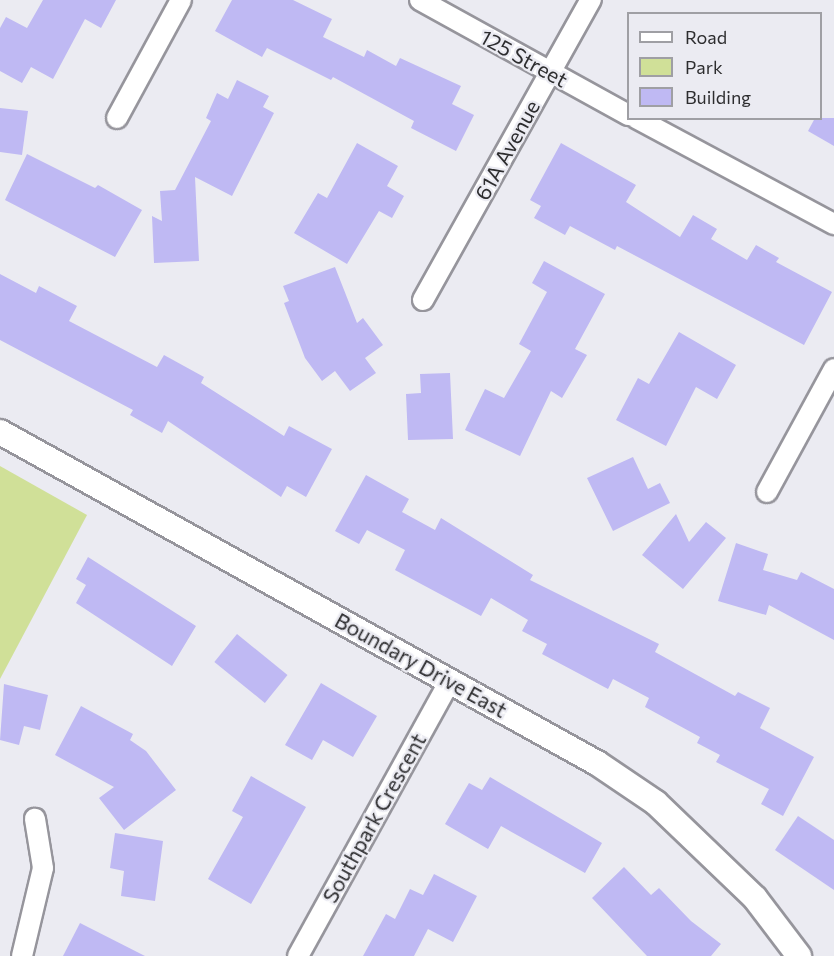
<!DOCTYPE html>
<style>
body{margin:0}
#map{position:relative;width:834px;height:956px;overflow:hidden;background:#ebebf2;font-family:Commissioner,sans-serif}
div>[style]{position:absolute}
.green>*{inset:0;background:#d0e098}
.building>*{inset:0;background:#bfb9f3;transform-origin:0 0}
.roads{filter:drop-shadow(2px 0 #96959c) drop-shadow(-2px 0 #96959c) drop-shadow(0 2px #96959c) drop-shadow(0 -2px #96959c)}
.minor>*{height:20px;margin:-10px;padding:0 10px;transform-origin:10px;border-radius:10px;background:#fff}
.tertiary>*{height:24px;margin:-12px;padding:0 12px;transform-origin:12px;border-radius:12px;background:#fff}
span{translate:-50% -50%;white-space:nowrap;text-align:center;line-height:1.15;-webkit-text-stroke:4.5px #ebebf2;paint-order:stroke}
.street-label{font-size:21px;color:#2d2d2f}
.legend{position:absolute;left:627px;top:12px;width:195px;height:108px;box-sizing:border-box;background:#ebebf2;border:2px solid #9f9fa4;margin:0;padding:8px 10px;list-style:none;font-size:18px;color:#2d2d2f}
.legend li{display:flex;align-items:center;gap:12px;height:30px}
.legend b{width:30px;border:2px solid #9f9fa4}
</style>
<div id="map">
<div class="green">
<div style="clip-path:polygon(0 466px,87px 515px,0 679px)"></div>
</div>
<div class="building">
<div style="clip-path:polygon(43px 0,116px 0,101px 28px,85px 19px,53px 79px,31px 67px,22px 83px,0 71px,0 28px,6px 17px,27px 28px)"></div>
<div style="clip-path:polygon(232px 0,293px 0,332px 19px,323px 37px,364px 57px,367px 50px,396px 66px,400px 58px,461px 86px,452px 104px,474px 115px,456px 151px,411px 128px,414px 121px,333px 77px,331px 80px,267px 48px,262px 57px,215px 31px)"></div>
<div style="clip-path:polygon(237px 80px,269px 96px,263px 107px,274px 113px,232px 196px,195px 177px,199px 261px,154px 263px,152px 216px,162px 221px,160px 191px,175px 190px,211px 121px,206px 118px,217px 93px,228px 99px)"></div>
<div style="clip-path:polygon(0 108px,28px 111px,22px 155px,0 152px)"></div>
<div style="clip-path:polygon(815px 118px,834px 118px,834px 146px,808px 131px)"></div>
<div style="clip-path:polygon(357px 143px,398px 166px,387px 186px,404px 196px,392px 218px,379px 211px,347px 264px,294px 233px,318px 193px,327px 198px)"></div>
<div style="clip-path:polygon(561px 143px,636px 185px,626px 202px,680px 237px,693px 215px,717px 229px,711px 239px,747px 260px,756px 245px,779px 258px,776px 262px,832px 292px,804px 345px,617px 246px,615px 250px,570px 226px,565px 235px,534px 218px,541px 206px,530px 200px)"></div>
<div style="clip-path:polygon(27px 154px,95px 188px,98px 185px,142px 210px,115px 257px,5px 200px)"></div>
<div style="clip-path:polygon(544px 261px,605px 294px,575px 349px,587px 355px,562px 398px,551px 391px,520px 456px,465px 430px,485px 389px,504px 398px,531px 351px,519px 344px,547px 292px,532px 283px)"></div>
<div style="clip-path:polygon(335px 267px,357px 323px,363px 318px,383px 345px,365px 358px,376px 373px,350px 391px,335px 371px,322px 381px,305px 358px,284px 303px,289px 301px,283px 286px)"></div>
<div style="clip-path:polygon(0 274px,36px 293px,39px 286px,77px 306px,69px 321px,157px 367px,164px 355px,204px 377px,201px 383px,284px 436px,289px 426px,332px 449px,306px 497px,287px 486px,281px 497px,168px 421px,162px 433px,130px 415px,133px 410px,0 340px)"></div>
<div style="clip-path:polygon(679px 332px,736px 365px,717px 399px,696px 387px,666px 446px,616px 420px,638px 378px,649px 384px)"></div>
<div style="clip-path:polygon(450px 373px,453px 439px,408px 440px,406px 394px,421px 393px,420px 374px)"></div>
<div style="clip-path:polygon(633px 457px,648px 489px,660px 483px,670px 503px,613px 531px,587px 478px)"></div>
<div style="clip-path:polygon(366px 475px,409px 499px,402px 512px,435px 530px,441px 518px,533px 575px,530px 580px,659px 644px,655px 652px,735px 696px,738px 692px,770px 708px,760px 728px,814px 757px,783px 816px,761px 804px,769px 789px,716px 762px,720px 755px,697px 743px,700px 737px,645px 707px,649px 698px,613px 679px,608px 689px,542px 654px,547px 644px,522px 631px,528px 620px,491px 598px,481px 616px,395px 570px,405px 550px,367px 530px,359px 544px,335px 531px)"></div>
<div style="clip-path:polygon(676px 514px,689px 542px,706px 522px,726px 538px,683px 589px,642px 555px)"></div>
<div style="clip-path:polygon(736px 543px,768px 554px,763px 570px,797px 580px,801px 572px,834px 589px,834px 640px,769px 605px,766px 615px,718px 601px)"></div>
<div style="clip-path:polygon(88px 557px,196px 626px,172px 666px,76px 603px,86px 585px,76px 579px)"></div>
<div style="left:237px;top:634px;width:65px;height:36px;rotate:39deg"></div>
<div style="clip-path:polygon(321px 683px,377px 716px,353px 757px,323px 740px,312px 760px,285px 745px)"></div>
<div style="clip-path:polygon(4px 684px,48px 695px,40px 730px,24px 726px,19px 745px,0 740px)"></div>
<div style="clip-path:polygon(81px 706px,133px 734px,130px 740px,146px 751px,176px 790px,124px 830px,99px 798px,114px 787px,55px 755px)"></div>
<div style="clip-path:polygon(251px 776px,306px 807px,251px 904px,208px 879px,243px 817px,232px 811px)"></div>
<div style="clip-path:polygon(490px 777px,602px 843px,585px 873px,501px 826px,488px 849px,445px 824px,469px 783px,482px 790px)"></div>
<div style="clip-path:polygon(798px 816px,834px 840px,834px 890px,775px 850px)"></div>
<div style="clip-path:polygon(115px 833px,163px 841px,155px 901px,121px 896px,124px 871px,110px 868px)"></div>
<div style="clip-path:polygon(624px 867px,651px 895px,659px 888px,691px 921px,721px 944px,711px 956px,647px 956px,592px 898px)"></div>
<div style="clip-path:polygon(434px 874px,477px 896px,453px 942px,428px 929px,414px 956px,363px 956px,386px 914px,395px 919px,410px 889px,423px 895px)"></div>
<div style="clip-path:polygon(80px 923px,145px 956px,63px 956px)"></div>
</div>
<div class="roads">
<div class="minor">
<div style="left:420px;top:0;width:238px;rotate:28.9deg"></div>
<div style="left:117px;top:118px;width:134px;rotate:-61.5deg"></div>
<div style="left:636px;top:118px;width:225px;rotate:28.2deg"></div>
<div style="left:423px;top:300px;width:344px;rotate:-60.8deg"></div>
<div style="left:767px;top:492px;width:140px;rotate:-61.4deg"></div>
<div style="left:22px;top:956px;width:90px;rotate:-76.6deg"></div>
<div style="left:43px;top:868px;width:50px;rotate:-99.3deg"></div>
<div style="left:298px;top:956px;width:314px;rotate:-61.1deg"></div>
</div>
<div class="tertiary">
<div style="left:0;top:432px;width:683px;rotate:29.01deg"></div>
<div style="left:597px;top:763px;width:71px;rotate:34.1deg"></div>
<div style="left:656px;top:803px;width:137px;rotate:43.8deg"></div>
<div style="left:755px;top:898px;width:73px;rotate:52.8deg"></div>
</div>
</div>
<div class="street-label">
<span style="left:524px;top:58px;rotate:29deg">125 Street</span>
<span style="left:507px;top:150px;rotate:-61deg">61A Avenue</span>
<span style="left:421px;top:665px;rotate:29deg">Boundary Drive East</span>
<span style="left:374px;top:818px;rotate:-61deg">Southpark Crescent</span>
</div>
<ul class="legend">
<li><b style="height:8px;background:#fff"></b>Road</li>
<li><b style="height:16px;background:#d0e098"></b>Park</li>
<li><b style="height:16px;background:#bfb9f3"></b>Building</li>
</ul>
</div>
